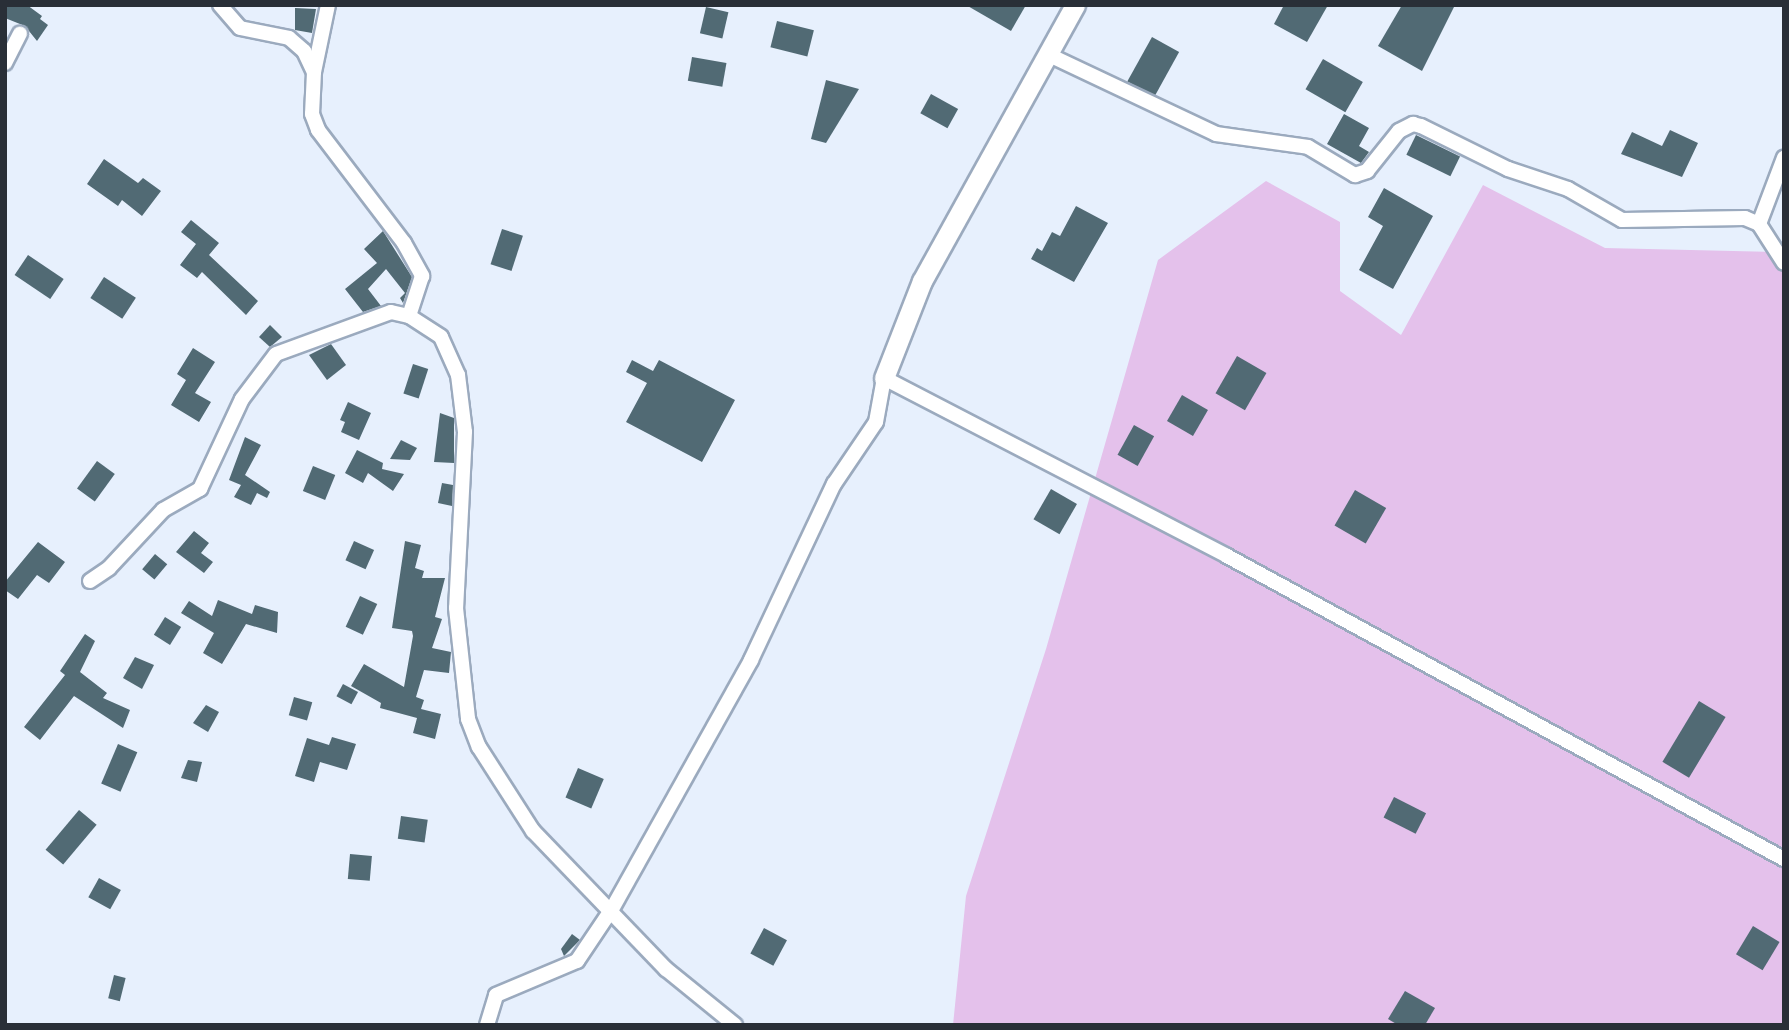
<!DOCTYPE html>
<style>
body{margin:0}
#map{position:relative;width:1789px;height:1030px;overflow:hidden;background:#e7f0fd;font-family:Raleway,sans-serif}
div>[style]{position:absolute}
.green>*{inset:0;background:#e4c1eb}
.building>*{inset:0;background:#516a74;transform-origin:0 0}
.roads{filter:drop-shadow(2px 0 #9baabe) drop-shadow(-2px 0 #9baabe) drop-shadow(0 2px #9baabe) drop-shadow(0 -2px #9baabe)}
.street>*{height:14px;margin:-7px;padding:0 7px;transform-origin:7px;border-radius:7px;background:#fff}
.secondary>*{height:19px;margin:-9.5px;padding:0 9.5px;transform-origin:9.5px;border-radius:9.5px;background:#fff}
span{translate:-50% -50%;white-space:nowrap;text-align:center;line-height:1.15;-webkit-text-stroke:7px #e7f0fd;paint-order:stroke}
.frame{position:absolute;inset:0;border:7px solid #292f37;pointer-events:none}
</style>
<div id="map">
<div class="green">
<div style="clip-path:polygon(1266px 181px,1340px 222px,1340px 291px,1401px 335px,1483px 185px,1605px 248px,1776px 252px,1784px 241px,1784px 1025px,953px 1025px,966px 896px,1046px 649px,1158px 260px)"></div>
</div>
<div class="building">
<div style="clip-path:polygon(5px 5px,27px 5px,42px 16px,40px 19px,48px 25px,37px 41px,25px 26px,5px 18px)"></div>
<div style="clip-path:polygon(966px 5px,1026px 5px,1011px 31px)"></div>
<div style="clip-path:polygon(1284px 5px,1328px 5px,1307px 42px,1274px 24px)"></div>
<div style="clip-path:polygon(1402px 5px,1455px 5px,1422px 71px,1378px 46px)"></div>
<div style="left:706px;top:7px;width:23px;height:27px;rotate:13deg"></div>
<div style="clip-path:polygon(295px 8px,316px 9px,312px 33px,295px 30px)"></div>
<div style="left:777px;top:21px;width:38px;height:27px;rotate:14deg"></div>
<div style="left:1152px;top:37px;width:31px;height:51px;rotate:29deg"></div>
<div style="left:692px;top:57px;width:35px;height:24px;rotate:10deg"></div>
<div style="left:1323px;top:59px;width:46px;height:35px;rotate:30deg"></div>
<div style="clip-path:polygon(826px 80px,859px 89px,826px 143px,811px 139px)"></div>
<div style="left:931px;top:94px;width:31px;height:22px;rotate:29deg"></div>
<div style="clip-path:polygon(1344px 114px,1369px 128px,1359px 146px,1369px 152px,1361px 163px,1327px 144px)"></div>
<div style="clip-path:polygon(1670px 130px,1698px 143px,1682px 177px,1621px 154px,1632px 132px,1662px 146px)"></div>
<div style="left:1416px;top:135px;width:49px;height:22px;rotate:26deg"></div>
<div style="clip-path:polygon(104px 159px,138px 183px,143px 178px,161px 191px,142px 216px,122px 200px,118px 206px,87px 184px)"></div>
<div style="clip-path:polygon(1384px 188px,1433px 216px,1393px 289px,1359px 270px,1383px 226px,1368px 217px)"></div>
<div style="clip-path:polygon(1076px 206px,1108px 223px,1074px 282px,1031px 259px,1037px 248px,1042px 251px,1052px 232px,1060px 236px)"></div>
<div style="clip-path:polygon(191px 220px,219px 243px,209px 255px,258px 301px,246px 315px,202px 272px,197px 278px,180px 265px,196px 244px,181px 232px)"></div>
<div style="left:502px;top:229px;width:22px;height:37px;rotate:18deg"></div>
<div style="clip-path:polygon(383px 231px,412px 277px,403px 303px,400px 298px,405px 293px,386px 269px,368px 289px,381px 306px,363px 312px,345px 289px,377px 263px,364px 249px)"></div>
<div style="left:28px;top:255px;width:43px;height:24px;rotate:34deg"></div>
<div style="left:104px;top:277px;width:38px;height:25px;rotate:33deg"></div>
<div style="clip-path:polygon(270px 325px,282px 337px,270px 347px,259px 337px)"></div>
<div style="clip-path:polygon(331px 344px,346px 365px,327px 380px,309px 355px)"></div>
<div style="clip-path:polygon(193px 348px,215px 362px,195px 393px,211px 402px,199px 422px,171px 405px,186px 380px,177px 374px)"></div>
<div style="left:1237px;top:356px;width:34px;height:43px;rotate:30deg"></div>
<div style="clip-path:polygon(632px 360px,653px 371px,659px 360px,735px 400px,702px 462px,626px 422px,647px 383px,626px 372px)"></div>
<div style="left:413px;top:364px;width:16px;height:31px;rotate:18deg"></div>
<div style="left:1182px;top:395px;width:30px;height:30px;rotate:30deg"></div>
<div style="clip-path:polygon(348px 402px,371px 413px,359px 440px,341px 432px,345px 422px,340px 420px)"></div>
<div style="clip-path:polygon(440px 413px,454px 418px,454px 463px,434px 462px)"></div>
<div style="left:1134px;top:425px;width:23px;height:34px;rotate:29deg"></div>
<div style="clip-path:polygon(245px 437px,261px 445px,245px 475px,270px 492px,267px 498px,257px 493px,251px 505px,234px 497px,241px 485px,229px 480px)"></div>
<div style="clip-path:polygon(401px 440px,417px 448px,410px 460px,390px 459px)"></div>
<div style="clip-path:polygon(357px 450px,383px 463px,382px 469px,404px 474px,393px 491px,368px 473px,363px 483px,345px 473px)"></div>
<div style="left:97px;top:461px;width:22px;height:34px;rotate:36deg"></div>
<div style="left:313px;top:466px;width:24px;height:27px;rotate:22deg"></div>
<div style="clip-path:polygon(442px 483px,453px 485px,452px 506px,438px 503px)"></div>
<div style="left:1051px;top:489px;width:30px;height:35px;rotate:30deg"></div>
<div style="left:1355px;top:490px;width:36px;height:41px;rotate:30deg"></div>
<div style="clip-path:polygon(194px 531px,209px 543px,201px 553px,213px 562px,204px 573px,176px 552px)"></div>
<div style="left:354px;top:541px;width:22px;height:21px;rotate:24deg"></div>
<div style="clip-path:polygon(405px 541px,421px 545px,415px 568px,424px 571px,422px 578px,445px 578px,435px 617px,442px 619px,432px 648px,451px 652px,449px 673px,424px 670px,416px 697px,424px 700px,421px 709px,441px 714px,435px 739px,413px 733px,417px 718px,380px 708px,381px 703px,351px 686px,364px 664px,404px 687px,413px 636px,412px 631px,392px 628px)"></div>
<div style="clip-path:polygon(38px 542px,65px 562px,49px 583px,37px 575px,18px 599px,5px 590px,5px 582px)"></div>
<div style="left:155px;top:554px;width:16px;height:20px;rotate:40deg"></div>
<div style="left:360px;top:596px;width:19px;height:34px;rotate:25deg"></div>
<div style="clip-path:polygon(218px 600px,252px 614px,255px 605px,278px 612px,277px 633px,246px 624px,222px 664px,203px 653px,214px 633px,181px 613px,189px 601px,212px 616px)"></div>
<div style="left:165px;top:617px;width:19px;height:21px;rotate:32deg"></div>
<div style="clip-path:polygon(85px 634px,95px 641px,80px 672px,107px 693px,103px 698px,130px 710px,123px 728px,74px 696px,40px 740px,24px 727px,65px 675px,60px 671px)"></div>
<div style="clip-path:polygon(135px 657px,154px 665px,142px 689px,123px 678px)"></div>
<div style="left:343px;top:684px;width:17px;height:14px;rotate:28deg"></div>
<div style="left:294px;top:697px;width:19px;height:19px;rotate:16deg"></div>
<div style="left:1699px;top:701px;width:31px;height:71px;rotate:31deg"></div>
<div style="clip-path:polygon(206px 705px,219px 712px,208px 732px,193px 723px)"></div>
<div style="clip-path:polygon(332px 737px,356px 744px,347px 770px,320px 762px,314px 782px,295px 776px,307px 738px,329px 745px)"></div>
<div style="left:118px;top:744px;width:21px;height:43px;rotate:23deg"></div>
<div style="clip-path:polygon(188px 760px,202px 762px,197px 782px,181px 778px)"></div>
<div style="left:578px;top:768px;width:28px;height:32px;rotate:23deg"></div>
<div style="left:1394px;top:797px;width:36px;height:23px;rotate:27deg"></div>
<div style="left:79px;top:810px;width:23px;height:52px;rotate:40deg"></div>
<div style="left:401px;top:816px;width:27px;height:23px;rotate:8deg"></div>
<div style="left:350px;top:854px;width:22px;height:25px;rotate:5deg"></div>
<div style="left:99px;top:878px;width:25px;height:22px;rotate:29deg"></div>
<div style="left:1753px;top:926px;width:31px;height:33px;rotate:31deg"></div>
<div style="left:764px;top:928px;width:26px;height:29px;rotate:28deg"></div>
<div style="clip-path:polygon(572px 934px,580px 940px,564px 956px,561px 949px)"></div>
<div style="left:114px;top:975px;width:12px;height:24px;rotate:14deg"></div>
<div style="clip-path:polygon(1405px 991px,1435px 1008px,1425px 1025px,1398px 1025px,1388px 1019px)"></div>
</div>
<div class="roads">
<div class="street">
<div style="left:220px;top:5px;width:30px;rotate:49deg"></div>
<div style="left:240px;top:28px;width:50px;rotate:11.5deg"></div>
<div style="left:289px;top:38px;width:20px;rotate:41deg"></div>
<div style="left:304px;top:51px;width:23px;rotate:65deg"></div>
<div style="left:314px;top:72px;width:42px;rotate:92.7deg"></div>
<div style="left:312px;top:114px;width:17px;rotate:69deg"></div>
<div style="left:318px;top:130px;width:142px;rotate:52.7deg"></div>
<div style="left:404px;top:243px;width:38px;rotate:61deg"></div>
<div style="left:422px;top:276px;width:42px;rotate:108deg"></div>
<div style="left:409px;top:316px;width:38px;rotate:33deg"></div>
<div style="left:441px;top:337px;width:42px;rotate:65.9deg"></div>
<div style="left:458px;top:375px;width:57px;rotate:83deg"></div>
<div style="left:465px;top:432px;width:176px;rotate:92.9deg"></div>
<div style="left:456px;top:608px;width:112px;rotate:83.8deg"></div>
<div style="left:468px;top:719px;width:30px;rotate:69deg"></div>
<div style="left:479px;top:747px;width:100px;rotate:57.3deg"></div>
<div style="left:533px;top:831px;width:192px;rotate:46.1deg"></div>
<div style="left:666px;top:969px;width:89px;rotate:39.1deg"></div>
<div style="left:1047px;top:54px;width:187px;rotate:25.3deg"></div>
<div style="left:1216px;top:134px;width:93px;rotate:8deg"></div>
<div style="left:1308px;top:147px;width:55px;rotate:30.8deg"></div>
<div style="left:1355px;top:175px;width:13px;rotate:-18deg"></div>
<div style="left:1367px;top:171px;width:51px;rotate:-51.3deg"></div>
<div style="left:1399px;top:131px;width:16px;rotate:-27deg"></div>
<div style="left:1413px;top:124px;width:8px;rotate:14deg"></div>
<div style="left:1421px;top:126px;width:97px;rotate:26.3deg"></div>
<div style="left:1508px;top:169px;width:63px;rotate:18.4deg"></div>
<div style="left:1568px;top:189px;width:62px;rotate:29.9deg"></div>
<div style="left:1622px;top:220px;width:123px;rotate:-0.9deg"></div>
<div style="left:1745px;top:218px;width:15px;rotate:23deg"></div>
<div style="left:1759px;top:224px;width:46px;rotate:57.3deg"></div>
<div style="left:5px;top:63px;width:33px;rotate:-63deg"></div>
<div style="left:314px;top:72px;width:68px;rotate:-78.2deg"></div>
<div style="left:1759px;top:224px;width:71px;rotate:-69.3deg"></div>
<div style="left:90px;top:581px;width:23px;rotate:-34deg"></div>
<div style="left:109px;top:568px;width:79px;rotate:-47deg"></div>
<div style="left:163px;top:510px;width:43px;rotate:-29.6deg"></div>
<div style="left:200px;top:489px;width:99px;rotate:-65deg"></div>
<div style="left:242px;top:399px;width:56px;rotate:-52.9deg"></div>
<div style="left:276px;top:354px;width:122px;rotate:-20.1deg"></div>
<div style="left:391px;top:312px;width:18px;rotate:13deg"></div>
<div style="left:487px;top:1025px;width:31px;rotate:-73deg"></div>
<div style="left:496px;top:995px;width:88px;rotate:-22.8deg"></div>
<div style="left:577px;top:961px;width:63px;rotate:-56.1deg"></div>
<div style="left:612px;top:909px;width:285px;rotate:-60.8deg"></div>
<div style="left:751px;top:660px;width:195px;rotate:-64.8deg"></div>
<div style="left:834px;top:484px;width:75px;rotate:-55.9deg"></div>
<div style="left:876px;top:422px;width:45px;rotate:-79.7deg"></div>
<div style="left:884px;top:378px;width:386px;rotate:27.4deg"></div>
<div style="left:1227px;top:556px;width:634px;rotate:28.55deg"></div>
</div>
<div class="secondary">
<div style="left:884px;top:378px;width:104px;rotate:-68.6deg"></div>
<div style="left:922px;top:281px;width:316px;rotate:-61deg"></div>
</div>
</div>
<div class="frame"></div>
</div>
